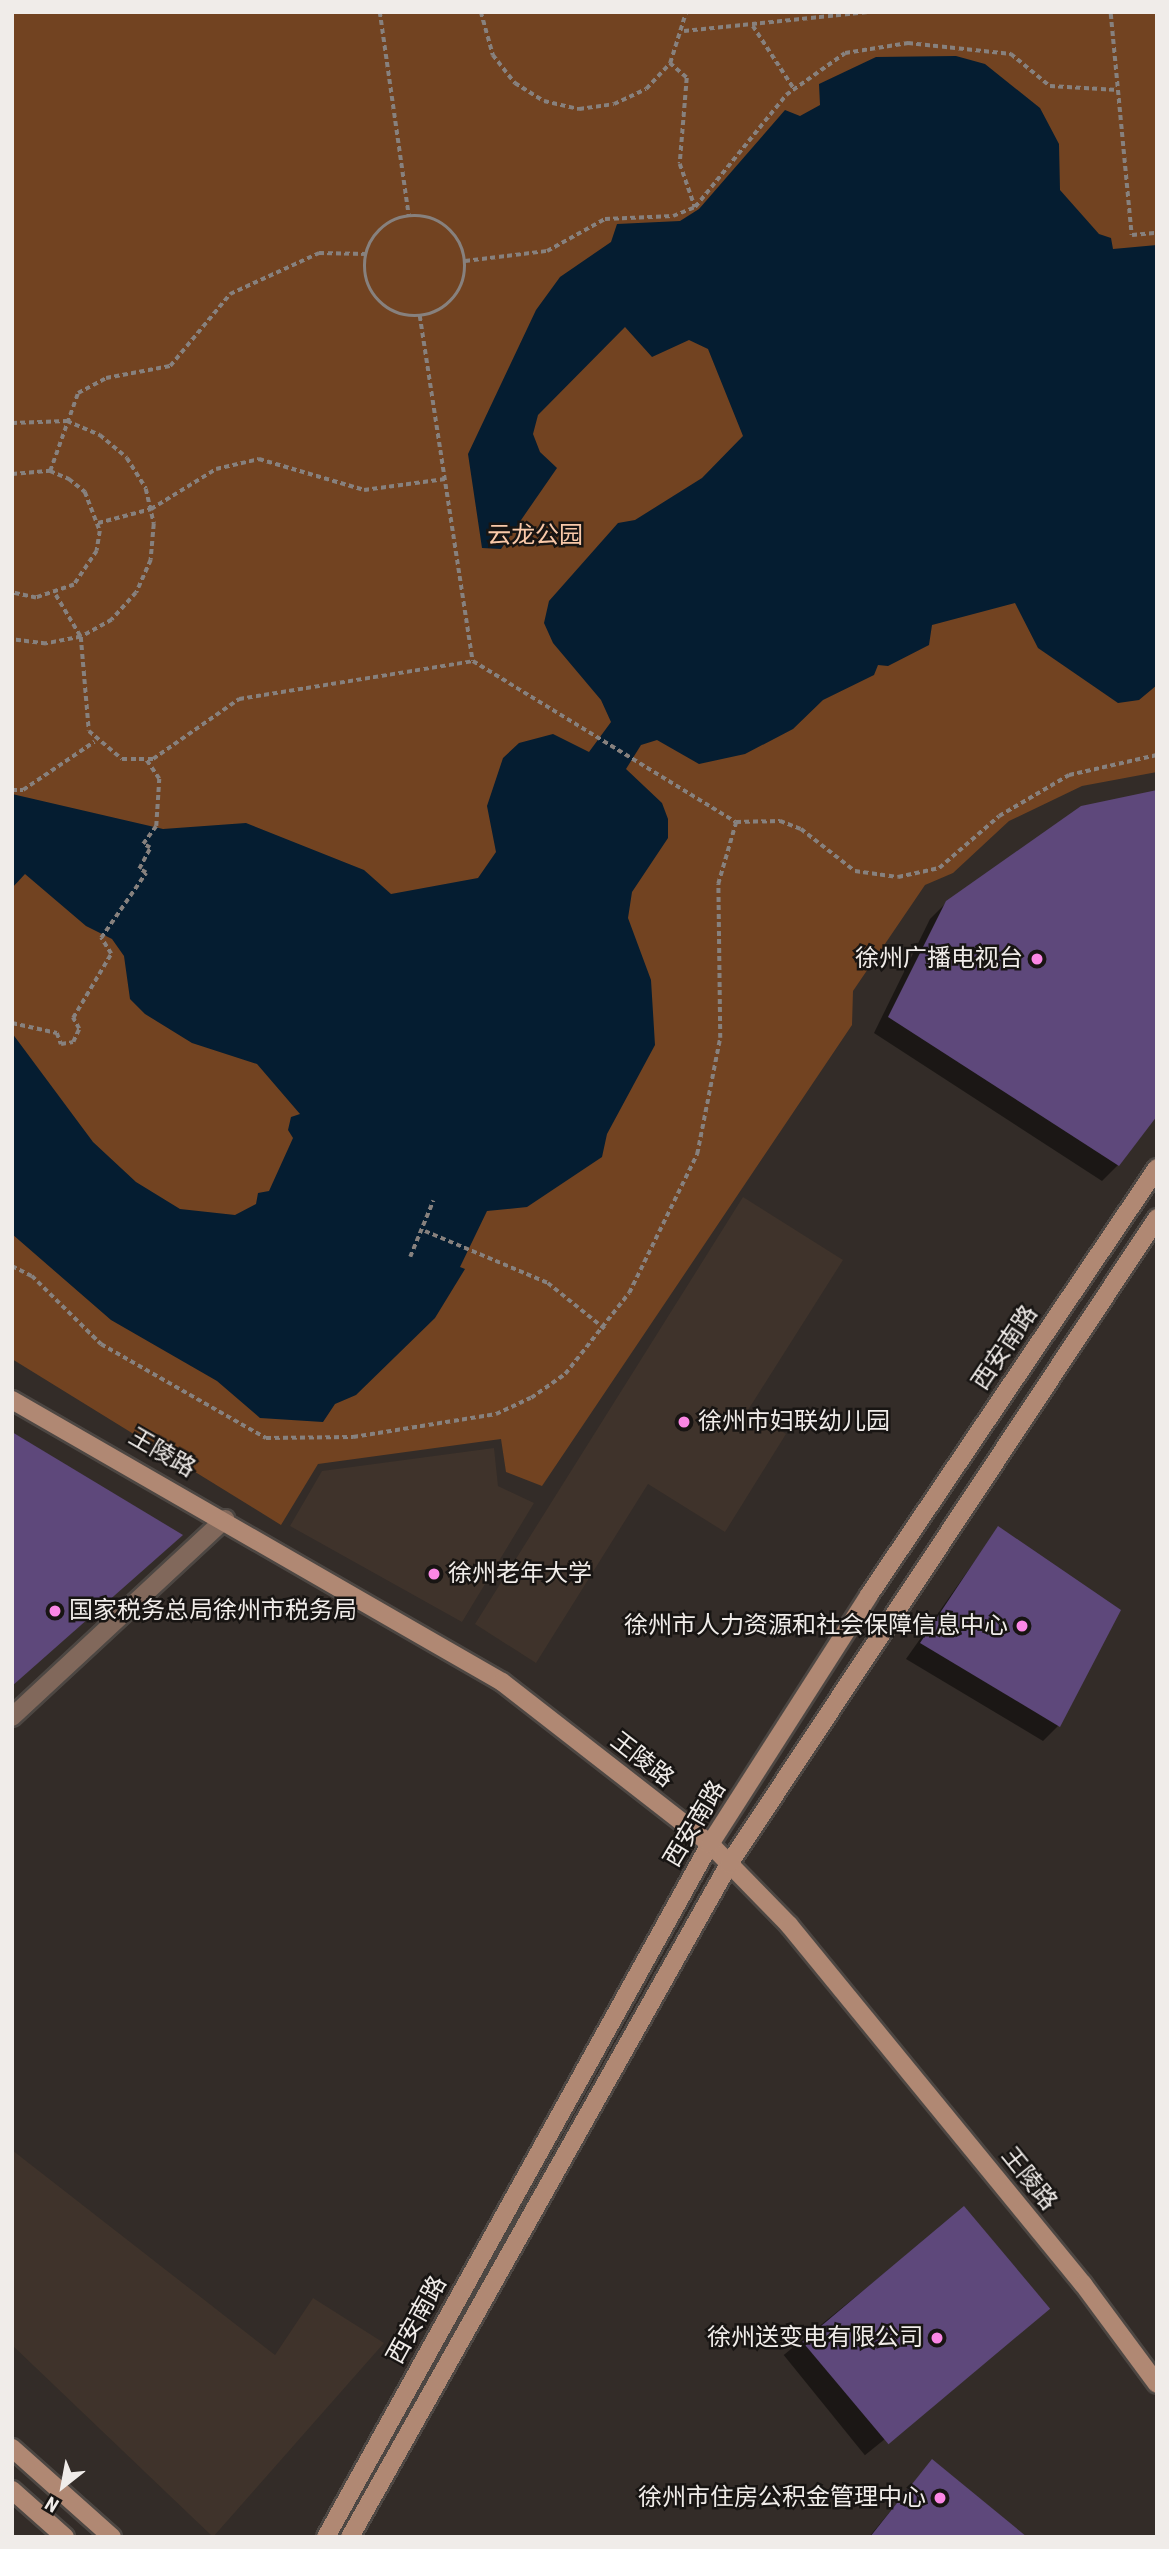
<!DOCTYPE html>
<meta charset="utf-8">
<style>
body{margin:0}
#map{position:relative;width:1169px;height:2549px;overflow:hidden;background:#332c28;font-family:"Roboto Condensed","Noto Sans SC",sans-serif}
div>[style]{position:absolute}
.built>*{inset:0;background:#3f332b}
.green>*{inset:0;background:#724321}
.water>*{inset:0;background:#051d31}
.shadow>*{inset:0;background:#0007;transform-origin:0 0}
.building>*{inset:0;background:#5e487b;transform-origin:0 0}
.path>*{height:3.5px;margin-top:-1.75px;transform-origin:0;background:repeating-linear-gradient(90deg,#87817e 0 5px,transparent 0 8.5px)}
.path>.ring{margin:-1.75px;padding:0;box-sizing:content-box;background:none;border:3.5px solid #87817e;border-radius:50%}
.roads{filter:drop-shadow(2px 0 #4d4743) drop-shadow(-2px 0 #4d4743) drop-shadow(0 2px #4d4743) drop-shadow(0 -2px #4d4743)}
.street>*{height:18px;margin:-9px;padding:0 9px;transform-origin:9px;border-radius:9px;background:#81685b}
.secondary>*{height:18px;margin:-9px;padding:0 9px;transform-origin:9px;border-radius:9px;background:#b08873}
.dots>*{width:19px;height:19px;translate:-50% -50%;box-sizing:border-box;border:4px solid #181513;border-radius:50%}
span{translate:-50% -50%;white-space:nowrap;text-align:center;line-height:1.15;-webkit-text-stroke:5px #181513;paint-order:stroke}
.park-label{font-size:24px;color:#f9c9a9}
.poi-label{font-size:24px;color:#f0ece9}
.right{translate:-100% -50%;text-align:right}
.left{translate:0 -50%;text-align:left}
.street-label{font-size:24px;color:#f0ece9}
.frame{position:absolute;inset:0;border:14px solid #f0ece9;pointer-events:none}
.north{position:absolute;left:28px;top:2451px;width:70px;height:70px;-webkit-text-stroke:5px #181513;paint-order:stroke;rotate:211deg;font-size:19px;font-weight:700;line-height:28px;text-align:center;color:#f0ece9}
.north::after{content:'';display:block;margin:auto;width:24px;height:32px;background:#f0ece9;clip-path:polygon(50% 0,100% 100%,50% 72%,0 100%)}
</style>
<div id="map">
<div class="built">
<div style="clip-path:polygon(743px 1197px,843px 1260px,748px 1410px,786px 1434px,725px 1532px,648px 1484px,536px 1663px,475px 1624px)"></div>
<div style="clip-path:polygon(494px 1448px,498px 1486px,534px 1503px,462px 1622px,290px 1526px,322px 1471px)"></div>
<div style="clip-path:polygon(12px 2150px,275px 2355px,313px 2298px,384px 2343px,213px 2537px,12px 2345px)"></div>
</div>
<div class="green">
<div style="clip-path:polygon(12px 12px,1157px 12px,1157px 772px,1082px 786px,1009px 821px,953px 873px,925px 885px,853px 991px,852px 1025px,542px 1486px,506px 1472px,501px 1439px,318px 1464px,281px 1525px,12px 1359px)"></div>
</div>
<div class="water">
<div style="clip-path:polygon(956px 56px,985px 64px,1040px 108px,1059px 144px,1060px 190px,1099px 234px,1111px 238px,1113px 249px,1157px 245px,1157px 685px,1139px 700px,1118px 703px,1038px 648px,1015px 603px,932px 625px,929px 645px,888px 666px,878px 665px,874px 675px,823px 700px,793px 729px,745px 754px,699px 764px,657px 740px,641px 745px,626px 769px,662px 803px,668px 819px,668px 838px,632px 892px,628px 918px,651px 980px,655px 1045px,607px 1134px,602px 1157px,527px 1207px,487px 1211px,460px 1267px,465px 1269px,435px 1318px,356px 1395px,335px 1404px,323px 1422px,260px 1418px,217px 1381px,111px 1320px,12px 1234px,12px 1033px,93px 1142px,136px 1182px,180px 1209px,235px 1215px,256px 1204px,258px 1193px,269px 1191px,293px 1138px,288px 1130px,291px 1117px,300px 1114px,257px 1064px,192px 1043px,145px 1014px,130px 999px,124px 956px,112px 939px,86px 926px,25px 874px,12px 888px,12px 794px,163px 829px,246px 823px,364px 870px,391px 894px,478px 878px,496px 852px,487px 806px,503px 758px,519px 743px,553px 734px,589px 752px,611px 722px,601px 700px,553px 643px,544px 623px,549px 601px,618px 523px,635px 520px,702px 478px,743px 436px,708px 349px,689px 340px,652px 357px,625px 327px,538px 415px,533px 434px,540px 452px,557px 468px,501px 549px,482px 548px,468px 454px,536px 310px,560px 277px,611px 242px,617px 224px,680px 221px,699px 209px,785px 110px,800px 116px,820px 105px,819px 84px,876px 57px)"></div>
</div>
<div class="shadow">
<div style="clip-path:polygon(947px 902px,1118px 1165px,1102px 1181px,874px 1033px,930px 919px)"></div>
<div style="clip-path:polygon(998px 1528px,1058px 1726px,1043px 1741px,906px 1659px)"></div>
<div style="left:964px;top:2209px;width:129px;height:232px;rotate:51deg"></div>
<div style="clip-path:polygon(932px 2461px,1025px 2537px,869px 2537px)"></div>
</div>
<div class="building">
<div style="clip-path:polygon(1157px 790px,1157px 1116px,1119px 1166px,888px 1017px,946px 901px,1081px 806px)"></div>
<div style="clip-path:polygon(12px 1432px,183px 1535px,12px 1686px)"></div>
<div style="clip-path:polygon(998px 1526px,1121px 1610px,1060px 1727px,920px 1643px)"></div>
<div style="left:964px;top:2206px;width:134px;height:211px;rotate:50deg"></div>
<div style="clip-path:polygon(932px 2459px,1027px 2537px,870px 2537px)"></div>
</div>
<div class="path">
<div style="left:380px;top:12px;width:206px;rotate:81.9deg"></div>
<div style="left:481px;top:12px;width:45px;rotate:74.4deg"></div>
<div style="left:493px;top:55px;width:36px;rotate:52deg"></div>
<div style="left:515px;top:83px;width:34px;rotate:32deg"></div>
<div style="left:544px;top:101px;width:36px;rotate:13deg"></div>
<div style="left:579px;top:109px;width:35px;rotate:-8deg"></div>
<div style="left:614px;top:104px;width:35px;rotate:-25deg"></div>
<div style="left:646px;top:89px;width:35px;rotate:-47deg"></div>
<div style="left:670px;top:63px;width:53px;rotate:-72.6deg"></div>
<div style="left:1107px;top:12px;width:11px"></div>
<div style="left:1111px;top:14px;width:222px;rotate:84.6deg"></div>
<div style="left:1132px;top:235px;width:25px;rotate:-5deg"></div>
<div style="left:753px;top:26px;width:75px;rotate:56.9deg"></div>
<div style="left:684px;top:31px;width:185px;rotate:-5.9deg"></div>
<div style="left:670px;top:63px;width:23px;rotate:41deg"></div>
<div style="left:687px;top:78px;width:86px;rotate:94.7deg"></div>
<div style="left:680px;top:164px;width:46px;rotate:70.8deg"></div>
<div class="ring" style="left:365px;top:216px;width:96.5px;height:96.5px"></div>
<div style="left:465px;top:261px;width:83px;rotate:-7deg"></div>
<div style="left:547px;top:251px;width:66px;rotate:-28.9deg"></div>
<div style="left:605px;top:219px;width:68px;rotate:-2.5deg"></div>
<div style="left:673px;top:216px;width:24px;rotate:-22deg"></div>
<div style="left:695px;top:207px;width:144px;rotate:-50.9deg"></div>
<div style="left:786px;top:95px;width:72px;rotate:-35.4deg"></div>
<div style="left:845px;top:53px;width:64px;rotate:-9deg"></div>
<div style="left:908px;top:43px;width:104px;rotate:6.1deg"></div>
<div style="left:1011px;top:54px;width:50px;rotate:39.4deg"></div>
<div style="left:1050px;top:86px;width:68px;rotate:3.4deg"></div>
<div style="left:420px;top:316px;width:349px;rotate:81.3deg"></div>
<div style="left:12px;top:423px;width:55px;rotate:-2.1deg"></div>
<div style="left:67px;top:421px;width:36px;rotate:23deg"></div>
<div style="left:100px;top:435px;width:35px;rotate:40deg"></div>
<div style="left:127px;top:458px;width:36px;rotate:58deg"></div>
<div style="left:146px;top:489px;width:36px;rotate:77deg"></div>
<div style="left:154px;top:524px;width:36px;rotate:95deg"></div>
<div style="left:151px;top:560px;width:36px;rotate:114deg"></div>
<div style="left:136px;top:593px;width:36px;rotate:132deg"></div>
<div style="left:112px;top:620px;width:35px;rotate:151deg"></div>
<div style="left:81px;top:637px;width:36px;rotate:169deg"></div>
<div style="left:46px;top:644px;width:34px;rotate:-173deg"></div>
<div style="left:50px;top:471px;width:83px;rotate:-70.3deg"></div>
<div style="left:78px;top:393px;width:32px;rotate:-28deg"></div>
<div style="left:106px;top:378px;width:65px;rotate:-10.6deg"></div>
<div style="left:170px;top:366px;width:94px;rotate:-50.2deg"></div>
<div style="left:230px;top:294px;width:98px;rotate:-24.7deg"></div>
<div style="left:319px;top:253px;width:47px;rotate:1.2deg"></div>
<div style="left:12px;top:474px;width:38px;rotate:-5deg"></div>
<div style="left:50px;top:471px;width:21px;rotate:23deg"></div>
<div style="left:69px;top:479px;width:21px;rotate:39deg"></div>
<div style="left:85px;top:492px;width:42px;rotate:69deg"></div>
<div style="left:100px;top:531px;width:20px;rotate:99deg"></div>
<div style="left:97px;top:551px;width:41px;rotate:124.1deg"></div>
<div style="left:74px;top:585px;width:40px;rotate:161.1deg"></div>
<div style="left:36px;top:598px;width:25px;rotate:-168deg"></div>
<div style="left:98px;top:523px;width:55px;rotate:-14.8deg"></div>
<div style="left:151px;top:509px;width:76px;rotate:-31.6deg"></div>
<div style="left:216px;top:469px;width:44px;rotate:-13.1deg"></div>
<div style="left:259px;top:459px;width:109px;rotate:16.4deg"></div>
<div style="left:364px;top:490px;width:82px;rotate:-7.7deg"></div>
<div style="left:56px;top:595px;width:49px;rotate:59.2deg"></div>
<div style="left:81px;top:637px;width:94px;rotate:85.1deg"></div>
<div style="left:89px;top:731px;width:43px;rotate:40.3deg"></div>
<div style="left:122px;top:759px;width:31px"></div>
<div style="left:153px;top:759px;width:105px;rotate:-34.9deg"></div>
<div style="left:239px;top:699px;width:237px;rotate:-9.2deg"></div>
<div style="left:473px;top:661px;width:308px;rotate:31.5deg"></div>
<div style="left:736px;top:822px;width:44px;rotate:-1.3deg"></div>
<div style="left:780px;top:821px;width:22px;rotate:21deg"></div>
<div style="left:801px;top:829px;width:68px;rotate:37.9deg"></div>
<div style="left:855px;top:871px;width:43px;rotate:7.9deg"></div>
<div style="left:898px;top:877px;width:42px;rotate:-12.4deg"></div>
<div style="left:939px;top:868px;width:79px;rotate:-40.9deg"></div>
<div style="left:999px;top:816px;width:81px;rotate:-30.4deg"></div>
<div style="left:1069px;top:775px;width:90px;rotate:-12.8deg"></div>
<div style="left:12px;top:790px;width:11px"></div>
<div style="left:23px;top:790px;width:86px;rotate:-34.1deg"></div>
<div style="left:12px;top:1023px;width:46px;rotate:12.5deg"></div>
<div style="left:57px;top:1033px;width:12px;rotate:70deg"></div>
<div style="left:61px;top:1044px;width:12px;rotate:-9deg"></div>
<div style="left:73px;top:1042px;width:14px;rotate:-65deg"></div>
<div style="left:79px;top:1029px;width:13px;rotate:-119deg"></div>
<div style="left:73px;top:1018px;width:74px;rotate:-59.3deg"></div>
<div style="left:111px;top:954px;width:19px;rotate:-122deg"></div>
<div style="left:101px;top:938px;width:79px;rotate:-55.3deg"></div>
<div style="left:146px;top:873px;width:8px;rotate:-150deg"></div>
<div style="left:139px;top:869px;width:24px;rotate:-62deg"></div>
<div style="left:150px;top:848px;width:8px;rotate:-150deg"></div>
<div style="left:143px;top:844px;width:22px;rotate:-54deg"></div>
<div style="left:156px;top:826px;width:47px;rotate:-86.3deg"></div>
<div style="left:159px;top:779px;width:23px;rotate:-124deg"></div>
<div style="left:425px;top:1231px;width:134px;rotate:22.9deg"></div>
<div style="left:548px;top:1283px;width:73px;rotate:38.9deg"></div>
<div style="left:410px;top:1257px;width:61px;rotate:-67.7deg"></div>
<div style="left:12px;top:1266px;width:22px;rotate:27deg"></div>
<div style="left:32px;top:1276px;width:97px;rotate:44.6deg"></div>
<div style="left:101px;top:1344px;width:190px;rotate:29.7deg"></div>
<div style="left:266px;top:1438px;width:87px;rotate:-0.7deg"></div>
<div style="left:353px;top:1437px;width:145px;rotate:-9.1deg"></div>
<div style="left:496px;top:1414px;width:38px;rotate:-25deg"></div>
<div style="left:531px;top:1398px;width:42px;rotate:-35.2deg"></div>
<div style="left:565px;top:1374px;width:103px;rotate:-51.7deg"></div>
<div style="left:629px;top:1293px;width:155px;rotate:-63.9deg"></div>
<div style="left:697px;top:1154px;width:118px;rotate:-78.8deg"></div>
<div style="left:720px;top:1038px;width:154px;rotate:-90.7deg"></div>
<div style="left:718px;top:884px;width:65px;rotate:-73.8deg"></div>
</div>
<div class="roads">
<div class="street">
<div style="left:12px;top:1717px;width:291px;rotate:-42.9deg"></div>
</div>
<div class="secondary">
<div style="left:12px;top:1400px;width:565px;rotate:29.92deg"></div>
<div style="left:502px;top:1682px;width:264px;rotate:37.9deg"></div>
<div style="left:710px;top:1844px;width:113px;rotate:45.7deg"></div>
<div style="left:789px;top:1925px;width:464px;rotate:50.7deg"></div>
<div style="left:1083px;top:2284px;width:124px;rotate:53.5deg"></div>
<div style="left:12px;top:2448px;width:134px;rotate:41.7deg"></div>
<div style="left:12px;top:2490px;width:71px;rotate:41.6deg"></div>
<div style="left:326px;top:2537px;width:792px;rotate:-61.01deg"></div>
<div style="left:710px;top:1844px;width:295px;rotate:-57.4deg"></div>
<div style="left:869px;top:1595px;width:515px;rotate:-56deg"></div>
<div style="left:350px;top:2537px;width:772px;rotate:-60.61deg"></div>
<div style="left:729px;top:1864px;width:775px;rotate:-56.47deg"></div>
</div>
</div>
<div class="dots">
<div style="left:1037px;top:959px;background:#fb87e5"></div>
<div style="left:684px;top:1422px;background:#fb87e5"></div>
<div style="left:434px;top:1574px;background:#fb87e5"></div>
<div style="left:55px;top:1611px;background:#fb87e5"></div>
<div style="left:1022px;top:1626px;background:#fb87e5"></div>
<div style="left:937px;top:2338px;background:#fb87e5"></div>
<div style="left:940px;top:2498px;background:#fb87e5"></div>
</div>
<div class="park-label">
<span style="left:535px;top:536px">云龙公园</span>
</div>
<div class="poi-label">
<span class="right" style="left:1023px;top:959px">徐州广播电视台</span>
<span class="left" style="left:698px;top:1422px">徐州市妇联幼儿园</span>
<span class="left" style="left:448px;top:1574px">徐州老年大学</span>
<span class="left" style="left:69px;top:1611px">国家税务总局徐州市税务局</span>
<span class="right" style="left:1008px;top:1626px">徐州市人力资源和社会保障信息中心</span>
<span class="right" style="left:923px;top:2338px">徐州送变电有限公司</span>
<span class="right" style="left:926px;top:2498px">徐州市住房公积金管理中心</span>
</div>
<div class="street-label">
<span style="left:1005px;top:1348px;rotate:-56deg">西安南路</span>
<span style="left:162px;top:1453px;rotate:30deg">王陵路</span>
<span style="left:642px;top:1760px;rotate:38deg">王陵路</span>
<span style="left:695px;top:1824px;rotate:-59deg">西安南路</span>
<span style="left:1029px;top:2179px;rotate:51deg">王陵路</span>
<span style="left:417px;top:2320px;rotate:-61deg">西安南路</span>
</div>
<div class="frame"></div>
<div class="north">N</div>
</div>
